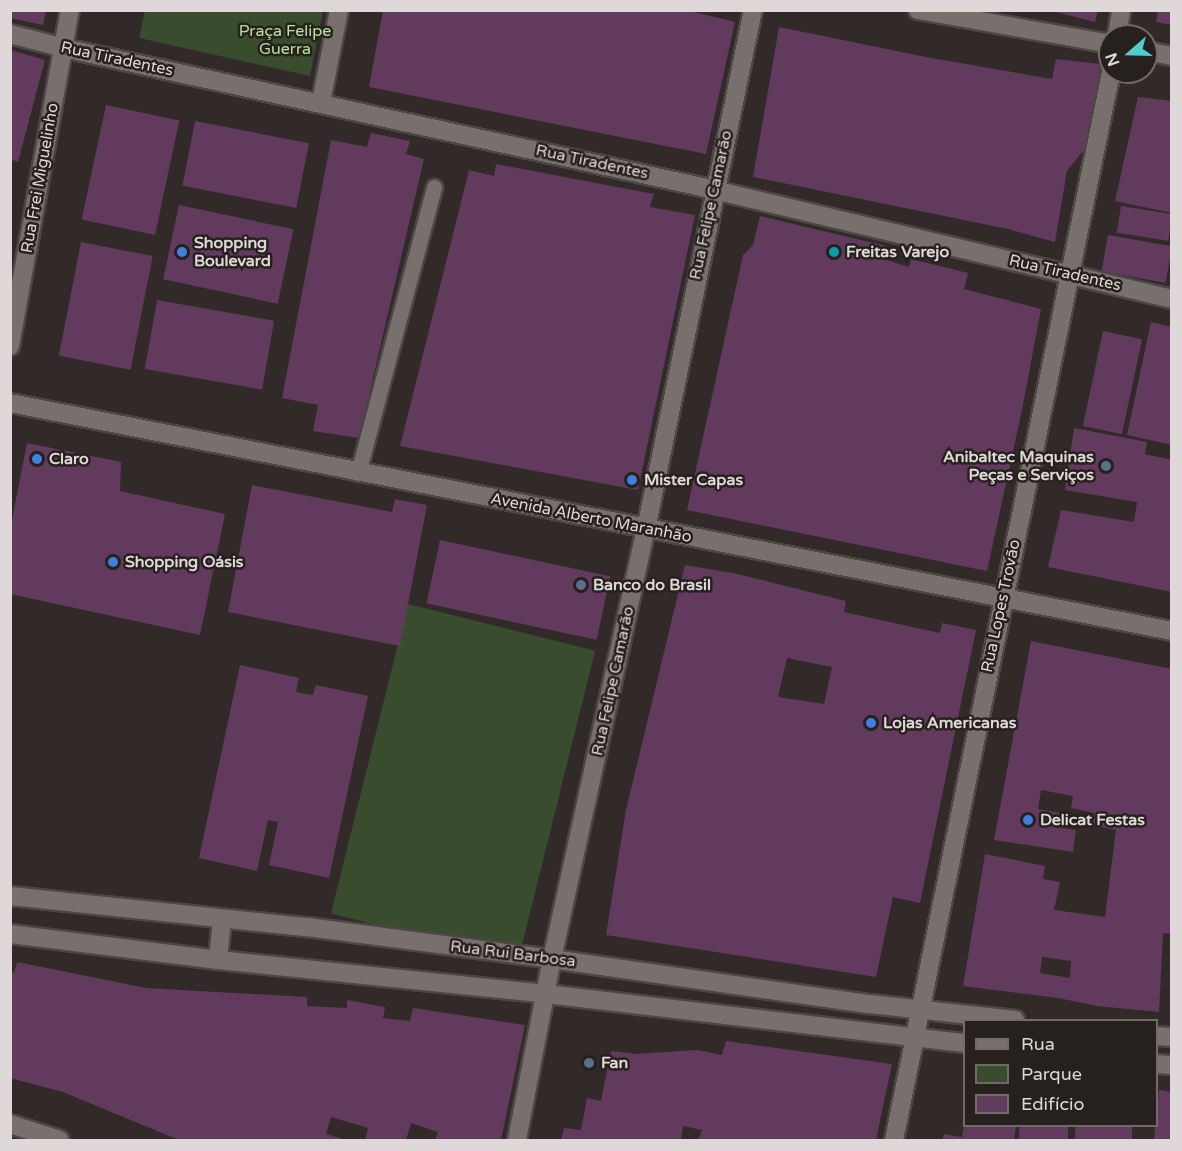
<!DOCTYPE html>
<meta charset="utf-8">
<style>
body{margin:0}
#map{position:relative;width:1182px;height:1151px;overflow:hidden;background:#312a28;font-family:"Varela Round",sans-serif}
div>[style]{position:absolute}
.green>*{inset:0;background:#3a4c2e;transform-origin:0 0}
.building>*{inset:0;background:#623a5e;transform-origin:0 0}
.roads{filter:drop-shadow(2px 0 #4c4645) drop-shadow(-2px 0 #4c4645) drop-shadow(0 2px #4c4645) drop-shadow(0 -2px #4c4645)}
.lane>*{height:15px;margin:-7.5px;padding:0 7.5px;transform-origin:7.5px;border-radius:7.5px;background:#78706d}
.street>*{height:18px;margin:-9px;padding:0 9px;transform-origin:9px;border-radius:9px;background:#78706d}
.secondary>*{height:18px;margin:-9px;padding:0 9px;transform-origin:9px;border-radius:9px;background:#78706d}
.dots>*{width:16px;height:16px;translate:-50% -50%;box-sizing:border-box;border:3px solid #27211e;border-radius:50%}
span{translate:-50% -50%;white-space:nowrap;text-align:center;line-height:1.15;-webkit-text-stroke:5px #27211e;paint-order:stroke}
.park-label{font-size:16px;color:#b6e299}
.street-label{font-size:16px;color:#ded9d8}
.poi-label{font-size:16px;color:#ded9d8;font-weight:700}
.left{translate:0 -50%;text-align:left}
.right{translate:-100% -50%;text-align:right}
.frame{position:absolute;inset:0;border:12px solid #ded9d8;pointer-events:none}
.legend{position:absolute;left:963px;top:1019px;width:195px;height:108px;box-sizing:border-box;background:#27211e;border:2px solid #706b68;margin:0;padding:8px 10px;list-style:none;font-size:18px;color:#ded9d8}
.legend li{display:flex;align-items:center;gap:12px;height:30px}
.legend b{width:30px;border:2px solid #706b68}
.north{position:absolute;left:1098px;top:24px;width:60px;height:60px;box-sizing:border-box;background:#27211e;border:2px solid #706b68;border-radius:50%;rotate:250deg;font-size:16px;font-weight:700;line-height:24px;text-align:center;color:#ded9d8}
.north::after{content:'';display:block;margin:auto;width:21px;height:27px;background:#52cdce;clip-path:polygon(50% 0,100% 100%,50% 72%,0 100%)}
</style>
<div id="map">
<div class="green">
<div style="clip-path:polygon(145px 11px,145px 10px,323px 11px,310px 76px,139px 38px)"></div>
<div style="left:408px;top:604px;width:193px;height:319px;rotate:14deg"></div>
</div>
<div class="building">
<div style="clip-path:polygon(10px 10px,46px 10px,43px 25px,10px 18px)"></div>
<div style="clip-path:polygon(383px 10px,685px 10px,735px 22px,706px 154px,369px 87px)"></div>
<div style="clip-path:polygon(1048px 10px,1098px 10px,1095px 22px)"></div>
<div style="clip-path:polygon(1158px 10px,1172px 10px,1172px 25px,1156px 22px)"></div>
<div style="clip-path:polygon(779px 27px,926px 57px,1052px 79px,1056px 59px,1101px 64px,1087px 146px,1067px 171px,1055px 242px,1008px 229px,753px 177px)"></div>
<div style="clip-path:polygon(10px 50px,45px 60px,18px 162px,10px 159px)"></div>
<div style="clip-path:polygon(1138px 97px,1172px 101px,1172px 213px,1115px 201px)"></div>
<div style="left:106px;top:105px;width:75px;height:117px;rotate:12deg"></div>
<div style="left:195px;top:121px;width:116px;height:66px;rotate:11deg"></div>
<div style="clip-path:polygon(371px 133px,410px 141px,406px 154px,424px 159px,359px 438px,313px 431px,318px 405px,282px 398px,331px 140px,367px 147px)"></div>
<div style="clip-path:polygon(496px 164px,654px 194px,650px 207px,695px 215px,638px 490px,400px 446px,469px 170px,494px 176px)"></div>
<div style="left:179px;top:205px;width:117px;height:76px;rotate:12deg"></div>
<div style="left:1121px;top:206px;width:52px;height:27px;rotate:9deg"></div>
<div style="clip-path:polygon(760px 216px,886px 246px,883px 259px,909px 267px,911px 259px,968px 273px,964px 289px,1041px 309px,1022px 410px,987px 571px,687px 510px,743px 255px,753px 245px)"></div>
<div style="left:1108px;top:235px;width:65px;height:37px;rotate:10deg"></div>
<div style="left:81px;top:242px;width:73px;height:116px;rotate:11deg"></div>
<div style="left:157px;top:300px;width:119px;height:70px;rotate:10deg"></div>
<div style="clip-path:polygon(1151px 322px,1172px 327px,1172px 445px,1127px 435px)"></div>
<div style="left:1103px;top:331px;width:40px;height:97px;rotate:12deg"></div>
<div style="clip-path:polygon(1074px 428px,1147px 442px,1145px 454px,1172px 460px,1172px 592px,1048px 567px,1061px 510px,1134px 522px,1137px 502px,1065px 490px)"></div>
<div style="clip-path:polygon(27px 443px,121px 462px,120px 491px,225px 514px,200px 635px,10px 594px,10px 530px)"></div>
<div style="clip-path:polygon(252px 485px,392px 512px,395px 499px,427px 505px,400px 646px,228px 612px)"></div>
<div style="left:440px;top:540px;width:174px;height:65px;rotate:12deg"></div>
<div style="clip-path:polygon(evenodd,685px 565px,738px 574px,846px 601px,844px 612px,940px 633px,942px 623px,976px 630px,920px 903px,893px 897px,876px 977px,606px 935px,626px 810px,685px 565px,787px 658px,832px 667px,824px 704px,778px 697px,787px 658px)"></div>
<div style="clip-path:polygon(evenodd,1031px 641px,1172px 669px,1172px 934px,1163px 933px,1159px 1012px,1097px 1006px,1058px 998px,963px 986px,985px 854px,1045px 866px,1043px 879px,1060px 882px,1054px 910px,1105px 917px,1116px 830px,1092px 825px,1094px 813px,1071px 808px,1073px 796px,1041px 790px,1038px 809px,1060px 813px,1057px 827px,1076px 830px,1073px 852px,994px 840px,1031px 641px,1042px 957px,1071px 961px,1070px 978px,1040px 973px,1042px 957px)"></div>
<div style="clip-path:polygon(240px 665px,299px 678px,296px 692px,313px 695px,316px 685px,368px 696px,329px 878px,269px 865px,278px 822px,268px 820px,257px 871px,199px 858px)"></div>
<div style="clip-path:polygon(17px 962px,146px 988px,307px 997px,307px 1006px,347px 1008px,347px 1000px,385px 1007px,383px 1018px,410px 1021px,413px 1008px,525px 1025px,501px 1140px,435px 1140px,438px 1132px,411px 1123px,406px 1140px,365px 1140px,368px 1128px,331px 1117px,326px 1134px,347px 1140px,179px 1140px,63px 1092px,10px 1078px,10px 972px,14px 973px)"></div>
<div style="clip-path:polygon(726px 1041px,892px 1064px,876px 1140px,698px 1140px,702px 1130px,683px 1126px,681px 1140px,561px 1140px,564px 1128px,581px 1130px,587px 1098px,601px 1101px,611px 1051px,636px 1054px,697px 1050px,722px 1055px)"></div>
<div style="clip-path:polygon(1159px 1090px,1172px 1092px,1172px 1140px,1154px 1140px)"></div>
<div style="clip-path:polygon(964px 1125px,1016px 1126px,1014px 1140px,942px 1140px,944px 1134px,962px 1137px)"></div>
<div style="left:1019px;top:1126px;width:49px;height:14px"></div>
<div style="left:1075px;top:1126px;width:57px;height:14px"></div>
</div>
<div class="roads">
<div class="lane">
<div style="left:358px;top:473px;width:296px;rotate:-75.1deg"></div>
</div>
<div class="street">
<div style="left:918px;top:10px;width:195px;rotate:10deg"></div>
<div style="left:10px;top:34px;width:56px;rotate:14.5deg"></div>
<div style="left:64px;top:48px;width:653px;rotate:12.29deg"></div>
<div style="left:702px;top:187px;width:483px;rotate:13.4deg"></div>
<div style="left:1117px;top:36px;width:26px;rotate:-81deg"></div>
<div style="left:1146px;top:51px;width:26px;rotate:11deg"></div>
<div style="left:321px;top:102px;width:94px;rotate:-78.9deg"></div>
<div style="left:10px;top:346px;width:341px;rotate:-79.9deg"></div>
<div style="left:10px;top:896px;width:299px;rotate:6deg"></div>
<div style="left:307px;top:927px;width:247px;rotate:7.4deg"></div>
<div style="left:552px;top:959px;width:321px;rotate:8.1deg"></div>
<div style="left:870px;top:1004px;width:146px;rotate:6.3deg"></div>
<div style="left:10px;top:934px;width:210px;rotate:7.1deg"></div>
<div style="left:218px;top:960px;width:330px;rotate:5.9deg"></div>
<div style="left:546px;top:994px;width:421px;rotate:6.7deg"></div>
<div style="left:218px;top:960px;width:41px;rotate:-84.4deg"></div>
<div style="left:1156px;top:1036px;width:16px;rotate:4deg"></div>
<div style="left:1156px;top:1064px;width:16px;rotate:4deg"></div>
<div style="left:517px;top:1140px;width:184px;rotate:-79.1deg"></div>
<div style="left:552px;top:959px;width:440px;rotate:-77.7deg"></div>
<div style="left:646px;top:529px;width:530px;rotate:-78.35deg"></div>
<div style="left:894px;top:1140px;width:1090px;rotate:-78.51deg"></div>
</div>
<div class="secondary">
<div style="left:10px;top:403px;width:1184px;rotate:11.1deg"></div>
<div style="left:10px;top:1124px;width:52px;rotate:17.7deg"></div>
</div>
</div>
<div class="dots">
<div style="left:182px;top:252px;background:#3f7fe0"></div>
<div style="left:834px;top:252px;background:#0f9aa8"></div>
<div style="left:37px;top:459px;background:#3f7fe0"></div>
<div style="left:1106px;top:466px;background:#5c6f8a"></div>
<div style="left:632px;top:480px;background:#3f7fe0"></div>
<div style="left:113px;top:562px;background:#3f7fe0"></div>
<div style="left:581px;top:585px;background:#5c6f8a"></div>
<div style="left:871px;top:723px;background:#3f7fe0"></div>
<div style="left:1028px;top:820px;background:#3f7fe0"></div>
<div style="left:589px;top:1063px;background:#5c6f8a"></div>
</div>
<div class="park-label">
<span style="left:285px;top:40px">Praça Felipe<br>Guerra</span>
</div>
<div class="street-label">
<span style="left:117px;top:59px;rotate:12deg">Rua Tiradentes</span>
<span style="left:592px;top:162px;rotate:12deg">Rua Tiradentes</span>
<span style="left:40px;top:178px;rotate:-80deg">Rua Frei Miguelinho</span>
<span style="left:711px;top:205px;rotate:-78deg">Rua Felipe Camarão</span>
<span style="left:1065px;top:273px;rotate:13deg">Rua Tiradentes</span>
<span style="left:591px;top:518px;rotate:11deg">Avenida Alberto Maranhão</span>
<span style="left:1001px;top:606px;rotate:-78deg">Rua Lopes Trovão</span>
<span style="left:613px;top:681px;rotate:-78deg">Rua Felipe Camarão</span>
<span style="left:513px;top:954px;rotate:7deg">Rua Rui Barbosa</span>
</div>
<div class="poi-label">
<span class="left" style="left:194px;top:252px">Shopping<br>Boulevard</span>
<span class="left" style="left:846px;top:252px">Freitas Varejo</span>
<span class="right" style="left:1094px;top:466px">Anibaltec Maquinas<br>Peças e Serviços</span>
<span class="left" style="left:49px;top:459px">Claro</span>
<span class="left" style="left:644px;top:480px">Mister Capas</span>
<span class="left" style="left:125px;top:562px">Shopping Oásis</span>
<span class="left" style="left:593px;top:585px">Banco do Brasil</span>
<span class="left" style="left:883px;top:723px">Lojas Americanas</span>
<span class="left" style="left:1040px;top:820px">Delicat Festas</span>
<span class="left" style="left:601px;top:1063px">Fan</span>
</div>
<div class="frame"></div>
<ul class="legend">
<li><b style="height:8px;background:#78706d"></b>Rua</li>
<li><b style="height:16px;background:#3a4c2e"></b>Parque</li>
<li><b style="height:16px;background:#623a5e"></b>Edifício</li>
</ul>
<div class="north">N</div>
</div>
